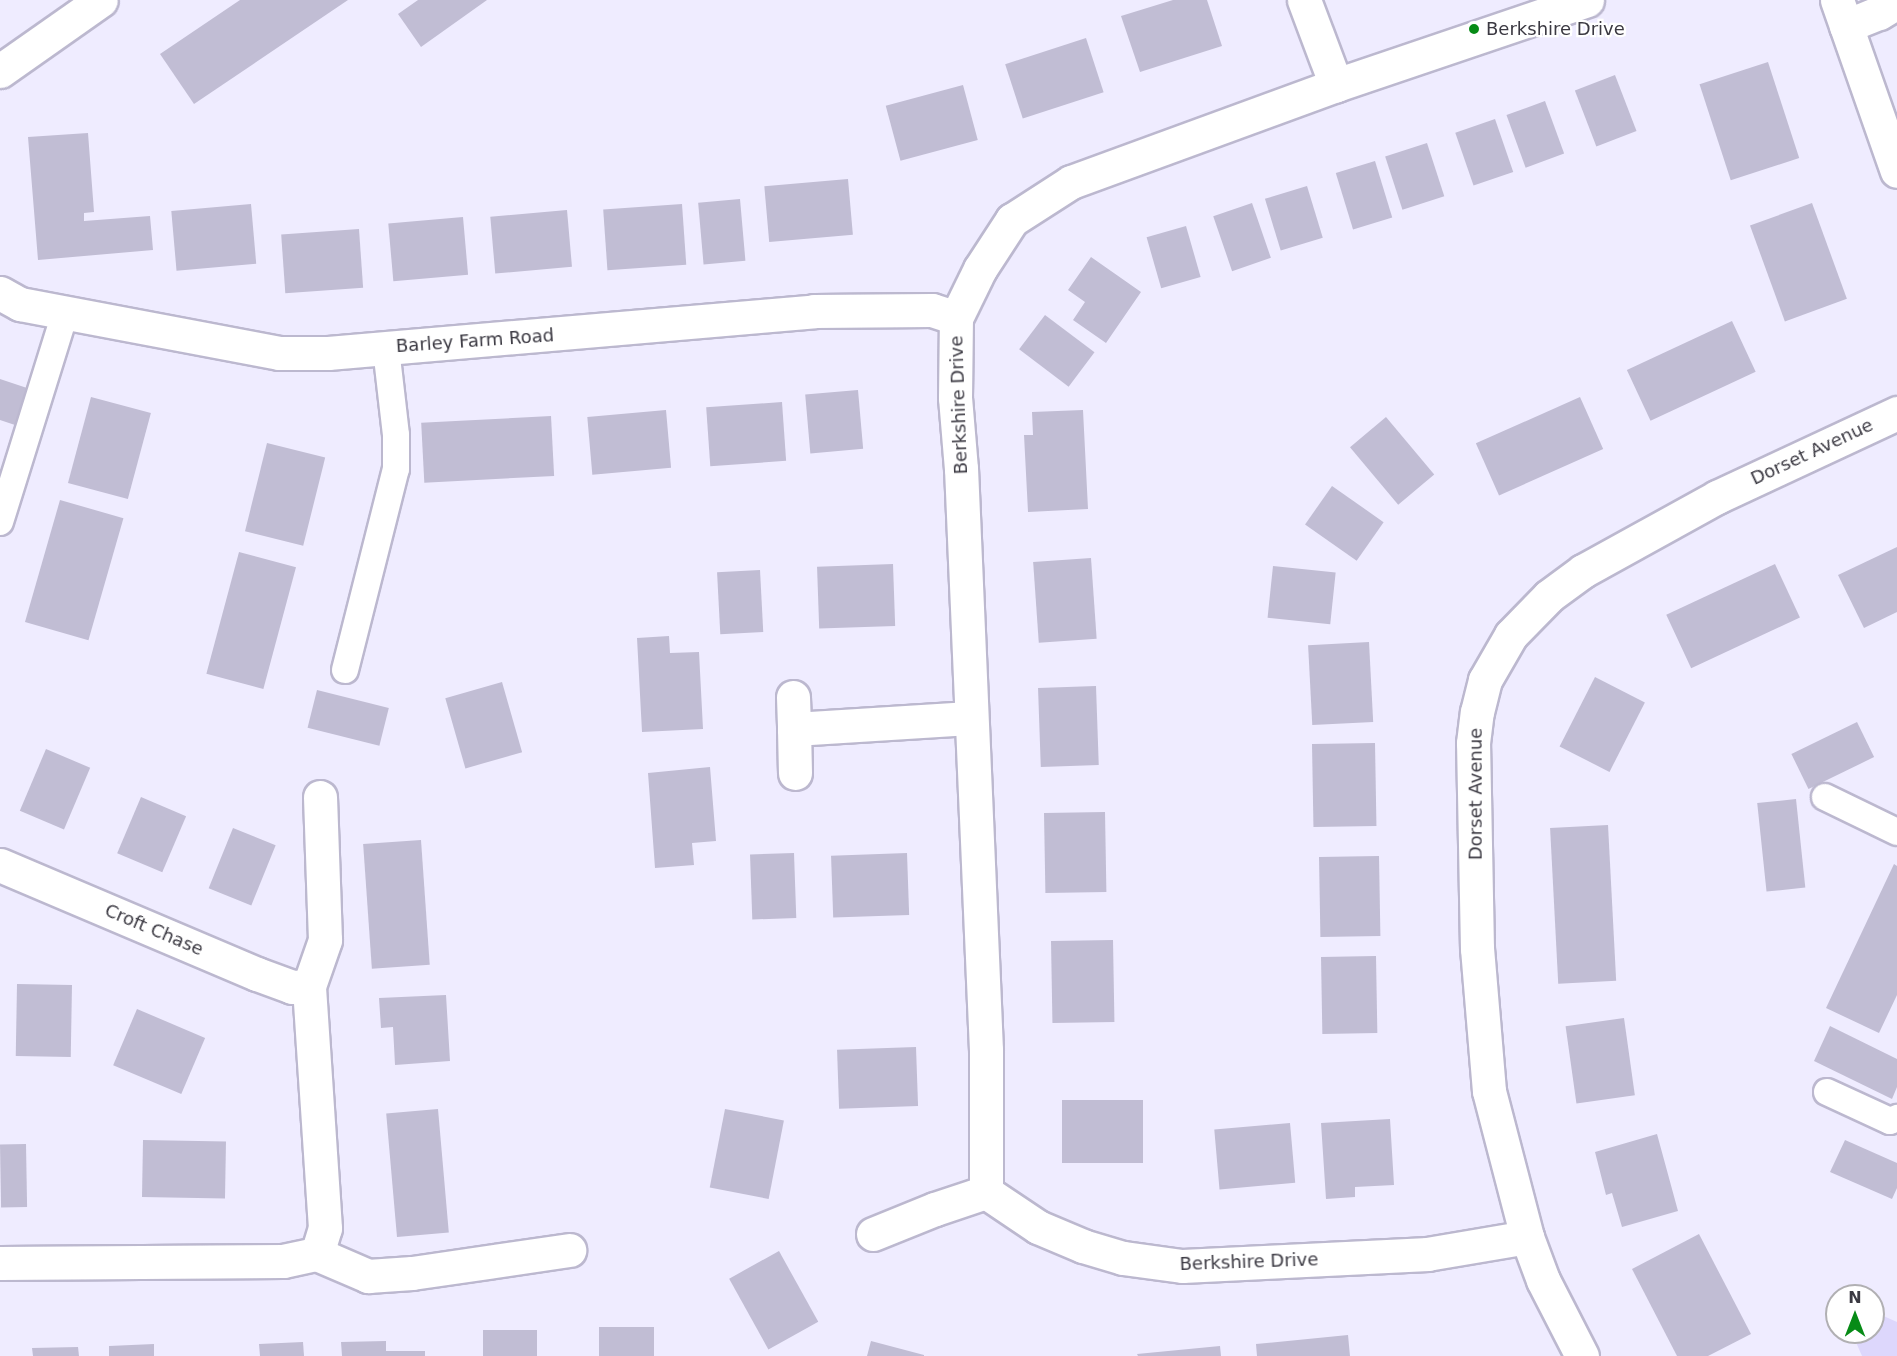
<!DOCTYPE html>
<style>
body{margin:0}
#map{position:relative;width:1897px;height:1356px;overflow:hidden;background:#efecff;font-family:"DejaVu Sans",sans-serif}
div>[style]{position:absolute}
.green>*{inset:0;background:#ddd7fc}
.building>*{inset:0;background:#c1bdd4;transform-origin:0 0}
.roads{filter:drop-shadow(2px 0 #bcb8cf) drop-shadow(-2px 0 #bcb8cf) drop-shadow(0 2px #bcb8cf) drop-shadow(0 -2px #bcb8cf)}
.lane>*{height:26px;margin:-13px;padding:0 13px;transform-origin:13px;border-radius:13px;background:#fff}
.street>*{height:33px;margin:-16.5px;padding:0 16.5px;transform-origin:16.5px;border-radius:16.5px;background:#fff}
.dots>*{width:16px;height:16px;translate:-50% -50%;box-sizing:border-box;border:3px solid #fff;border-radius:50%}
span{translate:-50% -50%;white-space:nowrap;text-align:center;line-height:1.15;-webkit-text-stroke:4.5px #fff;paint-order:stroke}
.poi-label{font-size:18px;color:#3b3942}
.left{translate:0 -50%;text-align:left}
.street-label{font-size:18px;color:#3b3942}
.north{position:absolute;left:1825px;top:1284px;width:60px;height:60px;box-sizing:border-box;background:#fff;border:2px solid #b1b0b3;border-radius:50%;rotate:0deg;font-size:16px;font-weight:700;line-height:24px;text-align:center;color:#3b3942}
.north::after{content:'';display:block;margin:auto;width:21px;height:27px;background:#078b16;clip-path:polygon(50% 0,100% 100%,50% 72%,0 100%)}
</style>
<div id="map">
<div class="green">
<div style="clip-path:polygon(1879px 1314px,1897px 1322px,1897px 1356px,1862px 1356px,1855px 1340px,1862px 1332px,1873px 1332px,1873px 1321px)"></div>
</div>
<div class="building">
<div style="clip-path:polygon(240px 0,348px 0,194px 104px,160px 54px)"></div>
<div style="clip-path:polygon(418px 0,487px 0,421px 47px,398px 14px)"></div>
<div style="clip-path:polygon(1173px 0,1207px 0,1222px 46px,1140px 72px,1121px 16px)"></div>
<div style="left:1086px;top:38px;width:57px;height:85px;rotate:72deg"></div>
<div style="left:1768px;top:62px;width:101px;height:72px;rotate:72deg"></div>
<div style="left:1615px;top:75px;width:60px;height:43px;rotate:69deg"></div>
<div style="left:963px;top:85px;width:57px;height:80px;rotate:75deg"></div>
<div style="left:1545px;top:101px;width:56px;height:41px;rotate:70deg"></div>
<div style="left:1495px;top:119px;width:56px;height:42px;rotate:71deg"></div>
<div style="clip-path:polygon(88px 133px,94px 212px,84px 213px,84px 221px,150px 216px,153px 250px,38px 260px,28px 137px)"></div>
<div style="left:1427px;top:143px;width:56px;height:44px;rotate:72deg"></div>
<div style="left:1375px;top:161px;width:59px;height:41px;rotate:73deg"></div>
<div style="left:848px;top:179px;width:56px;height:84px;rotate:85deg"></div>
<div style="left:1307px;top:186px;width:54px;height:44px;rotate:73deg"></div>
<div style="left:740px;top:199px;width:62px;height:42px;rotate:85deg"></div>
<div style="left:1252px;top:203px;width:58px;height:41px;rotate:71deg"></div>
<div style="left:1812px;top:203px;width:102px;height:66px;rotate:70deg"></div>
<div style="left:251px;top:204px;width:60px;height:80px;rotate:85deg"></div>
<div style="left:682px;top:204px;width:61px;height:79px;rotate:86deg"></div>
<div style="left:567px;top:210px;width:57px;height:77px;rotate:85deg"></div>
<div style="left:463px;top:217px;width:58px;height:75px;rotate:85deg"></div>
<div style="left:1186px;top:226px;width:53px;height:41px;rotate:74deg"></div>
<div style="left:359px;top:229px;width:59px;height:78px;rotate:86deg"></div>
<div style="clip-path:polygon(1091px 257px,1141px 292px,1106px 343px,1073px 320px,1085px 302px,1068px 290px)"></div>
<div style="left:1045px;top:315px;width:62px;height:43px;rotate:37deg"></div>
<div style="left:1732px;top:321px;width:56px;height:116px;rotate:65deg"></div>
<div style="clip-path:polygon(0 379px,30px 389px,18px 426px,0 420px)"></div>
<div style="left:858px;top:390px;width:59px;height:53px;rotate:85deg"></div>
<div style="left:91px;top:397px;width:62px;height:89px;rotate:15deg"></div>
<div style="left:1580px;top:397px;width:57px;height:114px;rotate:66deg"></div>
<div style="left:782px;top:402px;width:59px;height:76px;rotate:86deg"></div>
<div style="left:666px;top:410px;width:58px;height:79px;rotate:85deg"></div>
<div style="clip-path:polygon(1083px 410px,1088px 509px,1028px 512px,1024px 435px,1033px 435px,1032px 412px)"></div>
<div style="left:551px;top:416px;width:60px;height:130px;rotate:87deg"></div>
<div style="left:1386px;top:417px;width:75px;height:47px;rotate:50deg"></div>
<div style="left:267px;top:443px;width:60px;height:91px;rotate:14deg"></div>
<div style="left:1332px;top:486px;width:63px;height:47px;rotate:35deg"></div>
<div style="left:60px;top:500px;width:66px;height:127px;rotate:16deg"></div>
<div style="clip-path:polygon(1897px 547px,1897px 612px,1864px 628px,1838px 575px)"></div>
<div style="left:239px;top:552px;width:59px;height:126px;rotate:15deg"></div>
<div style="left:1091px;top:558px;width:81px;height:58px;rotate:86deg"></div>
<div style="left:893px;top:564px;width:62px;height:76px;rotate:88deg"></div>
<div style="left:1775px;top:564px;width:59px;height:120px;rotate:65deg"></div>
<div style="left:1273px;top:566px;width:63px;height:52px;rotate:6deg"></div>
<div style="left:760px;top:570px;width:62px;height:43px;rotate:87deg"></div>
<div style="clip-path:polygon(669px 636px,670px 653px,699px 652px,703px 729px,642px 732px,637px 638px)"></div>
<div style="left:1369px;top:642px;width:80px;height:61px;rotate:87deg"></div>
<div style="left:1595px;top:677px;width:56px;height:78px;rotate:27deg"></div>
<div style="left:502px;top:682px;width:73px;height:59px;rotate:74deg"></div>
<div style="left:1096px;top:686px;width:79px;height:58px;rotate:88deg"></div>
<div style="left:317px;top:690px;width:74px;height:39px;rotate:14deg"></div>
<div style="left:1857px;top:722px;width:39px;height:73px;rotate:64deg"></div>
<div style="left:1375px;top:743px;width:83px;height:63px;rotate:89deg"></div>
<div style="left:46px;top:749px;width:48px;height:67px;rotate:23deg"></div>
<div style="clip-path:polygon(710px 767px,716px 841px,692px 843px,694px 865px,655px 868px,648px 773px)"></div>
<div style="left:141px;top:797px;width:49px;height:61px;rotate:23deg"></div>
<div style="left:1796px;top:799px;width:89px;height:39px;rotate:84deg"></div>
<div style="left:1105px;top:812px;width:80px;height:61px;rotate:89deg"></div>
<div style="left:1608px;top:825px;width:156px;height:58px;rotate:87deg"></div>
<div style="left:233px;top:828px;width:46px;height:65px;rotate:22deg"></div>
<div style="left:421px;top:840px;width:125px;height:58px;rotate:86deg"></div>
<div style="left:794px;top:853px;width:65px;height:44px;rotate:88deg"></div>
<div style="left:907px;top:853px;width:62px;height:76px;rotate:88deg"></div>
<div style="left:1379px;top:856px;width:80px;height:60px;rotate:89deg"></div>
<div style="clip-path:polygon(1894px 864px,1897px 866px,1897px 995px,1879px 1033px,1826px 1008px)"></div>
<div style="left:1113px;top:940px;width:82px;height:62px;rotate:89deg"></div>
<div style="left:1376px;top:956px;width:77px;height:55px;rotate:89deg"></div>
<div style="left:17px;top:984px;width:55px;height:72px;rotate:1deg"></div>
<div style="clip-path:polygon(446px 995px,450px 1061px,395px 1065px,393px 1027px,381px 1028px,379px 998px)"></div>
<div style="left:137px;top:1009px;width:74px;height:61px;rotate:23deg"></div>
<div style="left:1624px;top:1018px;width:78px;height:59px;rotate:82deg"></div>
<div style="clip-path:polygon(1830px 1026px,1897px 1059px,1897px 1087px,1892px 1099px,1814px 1061px)"></div>
<div style="left:916px;top:1047px;width:59px;height:79px;rotate:88deg"></div>
<div style="left:1143px;top:1100px;width:63px;height:81px;rotate:90deg"></div>
<div style="left:438px;top:1109px;width:124px;height:52px;rotate:85deg"></div>
<div style="left:725px;top:1109px;width:60px;height:80px;rotate:11deg"></div>
<div style="clip-path:polygon(1390px 1119px,1394px 1185px,1355px 1187px,1355px 1197px,1326px 1199px,1321px 1123px)"></div>
<div style="left:1290px;top:1123px;width:60px;height:76px;rotate:85deg"></div>
<div style="clip-path:polygon(1657px 1134px,1678px 1211px,1622px 1227px,1612px 1193px,1606px 1195px,1595px 1152px)"></div>
<div style="left:143px;top:1140px;width:83px;height:57px;rotate:1deg"></div>
<div style="clip-path:polygon(1845px 1140px,1897px 1163px,1897px 1188px,1892px 1199px,1830px 1172px)"></div>
<div style="left:26px;top:1144px;width:63px;height:26px;rotate:89deg"></div>
<div style="clip-path:polygon(1699px 1234px,1751px 1334px,1708px 1356px,1677px 1356px,1632px 1269px)"></div>
<div style="left:779px;top:1251px;width:81px;height:57px;rotate:61deg"></div>
<div style="left:599px;top:1327px;width:55px;height:29px"></div>
<div style="left:483px;top:1330px;width:54px;height:26px"></div>
<div style="clip-path:polygon(1348px 1335px,1350px 1356px,1257px 1356px,1256px 1344px)"></div>
<div style="clip-path:polygon(386px 1341px,386px 1351px,425px 1351px,425px 1356px,342px 1356px,341px 1342px)"></div>
<div style="clip-path:polygon(871px 1341px,924px 1355px,924px 1356px,867px 1356px)"></div>
<div style="clip-path:polygon(303px 1342px,304px 1356px,260px 1356px,259px 1344px)"></div>
<div style="clip-path:polygon(154px 1344px,154px 1356px,109px 1356px,109px 1346px)"></div>
<div style="clip-path:polygon(1220px 1346px,1221px 1356px,1138px 1356px,1137px 1354px)"></div>
<div style="clip-path:polygon(78px 1347px,79px 1356px,33px 1356px,32px 1348px)"></div>
</div>
<div class="roads">
<div class="lane">
<div style="left:0;top:522px;width:219px;rotate:-72.7deg"></div>
<div style="left:345px;top:670px;width:207px;rotate:-75.8deg"></div>
<div style="left:396px;top:469px;width:34px;rotate:-90deg"></div>
<div style="left:396px;top:435px;width:88px;rotate:-96.6deg"></div>
<div style="left:1825px;top:797px;width:80px;rotate:25.9deg"></div>
<div style="left:1827px;top:1092px;width:69px;rotate:24.7deg"></div>
<div style="left:1890px;top:1121px;width:8px;rotate:-23deg"></div>
</div>
<div class="street">
<div style="left:1304px;top:0;width:91px;rotate:69.4deg"></div>
<div style="left:1837px;top:0;width:181px;rotate:70.7deg"></div>
<div style="left:1846px;top:26px;width:35px;rotate:-22deg"></div>
<div style="left:1879px;top:13px;width:21px;rotate:-31deg"></div>
<div style="left:0;top:71px;width:123px;rotate:-35.1deg"></div>
<div style="left:0;top:293px;width:23px;rotate:29deg"></div>
<div style="left:20px;top:304px;width:264px;rotate:10.7deg"></div>
<div style="left:279px;top:353px;width:49px"></div>
<div style="left:328px;top:353px;width:488px;rotate:-4.9deg"></div>
<div style="left:814px;top:311px;width:118px;rotate:-0.5deg"></div>
<div style="left:932px;top:310px;width:25px;rotate:18deg"></div>
<div style="left:793px;top:697px;width:32px;rotate:88deg"></div>
<div style="left:794px;top:729px;width:176px;rotate:-3.6deg"></div>
<div style="left:794px;top:729px;width:44px;rotate:88.7deg"></div>
<div style="left:0;top:865px;width:279px;rotate:23deg"></div>
<div style="left:257px;top:974px;width:37px;rotate:20deg"></div>
<div style="left:292px;top:987px;width:17px;rotate:-3deg"></div>
<div style="left:873px;top:1234px;width:67px;rotate:-22deg"></div>
<div style="left:935px;top:1209px;width:54px;rotate:-18.4deg"></div>
<div style="left:1527px;top:1237px;width:100px;rotate:170.3deg"></div>
<div style="left:1428px;top:1254px;width:246px;rotate:177.2deg"></div>
<div style="left:1182px;top:1266px;width:60px;rotate:-172.3deg"></div>
<div style="left:1123px;top:1258px;width:42px;rotate:-163.3deg"></div>
<div style="left:1083px;top:1246px;width:49px;rotate:-157.1deg"></div>
<div style="left:1038px;top:1227px;width:63px;rotate:-146.1deg"></div>
<div style="left:986px;top:1192px;width:142px;rotate:-90deg"></div>
<div style="left:986px;top:1050px;width:582px;rotate:-92.46deg"></div>
<div style="left:961px;top:469px;width:71px;rotate:-94.8deg"></div>
<div style="left:955px;top:398px;width:80px;rotate:-89.3deg"></div>
<div style="left:956px;top:318px;width:55px;rotate:-63.9deg"></div>
<div style="left:980px;top:269px;width:59px;rotate:-56.9deg"></div>
<div style="left:1012px;top:220px;width:70px;rotate:-32.8deg"></div>
<div style="left:1071px;top:182px;width:282px;rotate:-20.1deg"></div>
<div style="left:1336px;top:85px;width:265px;rotate:-18.7deg"></div>
<div style="left:317px;top:1254px;width:27px;rotate:-73deg"></div>
<div style="left:325px;top:1228px;width:243px;rotate:-93.8deg"></div>
<div style="left:309px;top:986px;width:49px;rotate:-70.8deg"></div>
<div style="left:325px;top:940px;width:143px;rotate:-92deg"></div>
<div style="left:0;top:1263px;width:283px;rotate:-0.4deg"></div>
<div style="left:283px;top:1261px;width:35px;rotate:-12deg"></div>
<div style="left:317px;top:1254px;width:56px;rotate:23.3deg"></div>
<div style="left:368px;top:1276px;width:44px;rotate:-3.9deg"></div>
<div style="left:412px;top:1273px;width:159px;rotate:-8.3deg"></div>
<div style="left:1582px;top:1356px;width:85px;rotate:-117.2deg"></div>
<div style="left:1543px;top:1280px;width:46px;rotate:-110.4deg"></div>
<div style="left:1527px;top:1237px;width:151px;rotate:-104.6deg"></div>
<div style="left:1489px;top:1091px;width:143px;rotate:-94.8deg"></div>
<div style="left:1477px;top:949px;width:206px;rotate:-91.1deg"></div>
<div style="left:1473px;top:743px;width:31px;rotate:-83deg"></div>
<div style="left:1477px;top:712px;width:33px;rotate:-76deg"></div>
<div style="left:1485px;top:680px;width:52px;rotate:-60deg"></div>
<div style="left:1511px;top:635px;width:54px;rotate:-45.7deg"></div>
<div style="left:1549px;top:596px;width:42px;rotate:-36.3deg"></div>
<div style="left:1583px;top:571px;width:153px;rotate:-28.9deg"></div>
<div style="left:1717px;top:497px;width:199px;rotate:-25deg"></div>
</div>
</div>
<div class="dots">
<div style="left:1474px;top:29px;background:#078b16"></div>
</div>
<div class="poi-label">
<span class="left" style="left:1486px;top:29px">Berkshire Drive</span>
</div>
<div class="street-label">
<span style="left:475px;top:341px;rotate:-4deg">Barley Farm Road</span>
<span style="left:959px;top:405px;rotate:-92deg">Berkshire Drive</span>
<span style="left:1812px;top:452px;rotate:-25deg">Dorset Avenue</span>
<span style="left:1476px;top:794px;rotate:-90deg">Dorset Avenue</span>
<span style="left:154px;top:930px;rotate:23deg">Croft Chase</span>
<span style="left:1249px;top:1262px;rotate:-2deg">Berkshire Drive</span>
</div>
<div class="north">N</div>
</div>
